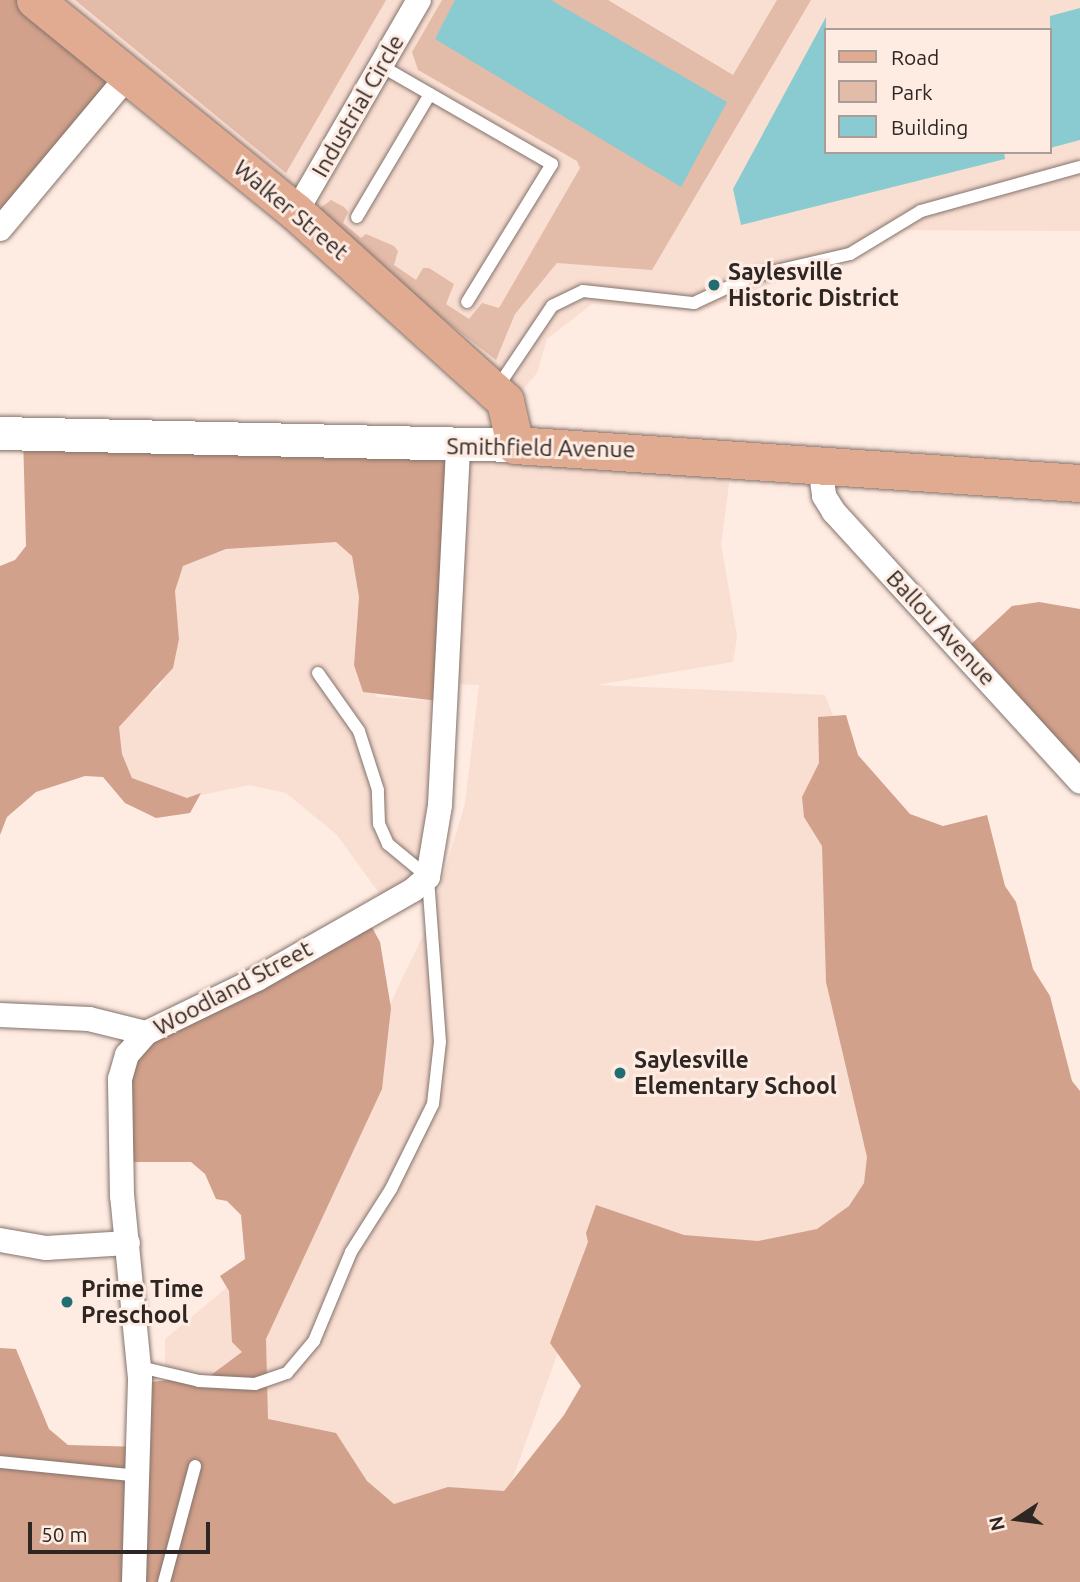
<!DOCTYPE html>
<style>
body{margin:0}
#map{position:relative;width:1080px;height:1582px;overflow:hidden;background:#feebe2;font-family:Ubuntu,sans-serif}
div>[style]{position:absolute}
.built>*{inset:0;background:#f9ded2}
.green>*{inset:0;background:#e3bba9}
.forest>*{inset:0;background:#d2a18b}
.building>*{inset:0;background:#8acbd1}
.roads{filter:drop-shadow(0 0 2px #84736b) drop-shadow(0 0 2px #84736b)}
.service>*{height:12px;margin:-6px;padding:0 6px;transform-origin:6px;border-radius:6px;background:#fff}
.minor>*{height:24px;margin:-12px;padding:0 12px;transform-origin:12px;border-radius:12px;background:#fff}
.secondary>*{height:33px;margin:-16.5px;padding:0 16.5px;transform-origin:16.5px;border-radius:16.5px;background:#fff}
.primary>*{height:37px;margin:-18.5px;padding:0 18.5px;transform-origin:18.5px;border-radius:18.5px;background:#e0ab91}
.dots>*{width:19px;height:19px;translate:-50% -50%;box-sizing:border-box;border:4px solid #feebe2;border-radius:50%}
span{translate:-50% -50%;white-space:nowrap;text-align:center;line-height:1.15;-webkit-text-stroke:6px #feebe2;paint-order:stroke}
.street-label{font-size:23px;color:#2d2623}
.poi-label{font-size:23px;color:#2d2623;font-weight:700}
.left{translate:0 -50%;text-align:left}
.legend{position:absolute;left:824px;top:28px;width:228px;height:126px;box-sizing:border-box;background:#feebe2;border:2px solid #aa9c96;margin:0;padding:9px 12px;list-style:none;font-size:21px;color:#2d2623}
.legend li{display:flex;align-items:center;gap:14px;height:35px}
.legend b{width:35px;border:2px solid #aa9c96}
.north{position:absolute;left:982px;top:1484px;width:70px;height:70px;-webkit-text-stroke:5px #feebe2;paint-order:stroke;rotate:257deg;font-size:19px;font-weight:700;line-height:28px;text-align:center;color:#2d2623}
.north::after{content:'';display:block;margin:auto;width:24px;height:32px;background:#2d2623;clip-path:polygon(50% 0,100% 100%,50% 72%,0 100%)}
.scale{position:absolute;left:28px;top:1522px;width:182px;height:32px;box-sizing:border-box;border:4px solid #2d2623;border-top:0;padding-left:9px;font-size:21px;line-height:24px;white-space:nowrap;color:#2d2623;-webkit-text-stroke:5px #feebe2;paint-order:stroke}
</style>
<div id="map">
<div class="built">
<i style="clip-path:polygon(evenodd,41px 0,1080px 0,1080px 231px,904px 230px,702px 311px,592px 304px,547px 339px,537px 373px,515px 399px,41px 0,826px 30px,1050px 30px,1050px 152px,826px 152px,826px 30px)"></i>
<i style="clip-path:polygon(459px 446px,732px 462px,721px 544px,737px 636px,733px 662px,596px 685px,825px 695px,884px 846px,884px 1255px,602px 1229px,504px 1503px,404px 1528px,165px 1439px,165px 1339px,272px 1250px,429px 923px,465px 804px,479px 685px,450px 684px)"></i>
<i style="clip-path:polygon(295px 542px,336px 542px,352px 556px,359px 597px,354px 665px,377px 697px,438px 701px,437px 852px,387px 904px,337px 835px,286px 793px,249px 785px,187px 798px,132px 778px,122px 754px,119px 727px,134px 706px,160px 686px,179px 639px,175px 591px,183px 566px,226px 549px)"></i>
</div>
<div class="green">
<i style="clip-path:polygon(75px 0,386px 0,286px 173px)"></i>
<i style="clip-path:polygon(442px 0,608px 0,733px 75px,777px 0,811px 0,652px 270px,557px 263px,515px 314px,496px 360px,408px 292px,319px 209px,331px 200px,344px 207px,348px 212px,343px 223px,361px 238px,366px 234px,394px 246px,398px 251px,394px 265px,416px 280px,423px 268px,429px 268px,454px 284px,446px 304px,469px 319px,482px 303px,499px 308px,580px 168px,577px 161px,418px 70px,412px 52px)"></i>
</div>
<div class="forest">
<i style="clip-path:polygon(0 0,41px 0,125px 70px,0 233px)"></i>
<i style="clip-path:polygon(23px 435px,446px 443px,438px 701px,363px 692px,354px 665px,359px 597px,352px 556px,336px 542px,226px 549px,183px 566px,175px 591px,179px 639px,173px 668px,119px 727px,122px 754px,132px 778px,187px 798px,201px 793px,190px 813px,156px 818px,125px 803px,103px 777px,85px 776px,36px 792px,7px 817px,0 835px,0 566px,15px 560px,26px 546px)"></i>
<i style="clip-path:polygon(1039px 602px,1080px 609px,1080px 773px,969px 646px,1012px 606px)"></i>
<i style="clip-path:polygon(846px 715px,858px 755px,910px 814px,943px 826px,987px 815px,1005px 886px,1016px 902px,1033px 969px,1050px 996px,1072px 1081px,1080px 1091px,1080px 1582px,0 1582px,0 1348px,16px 1349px,49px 1429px,68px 1445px,144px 1447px,151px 1382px,211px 1375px,242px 1352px,232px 1342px,229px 1291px,220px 1276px,245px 1259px,241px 1215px,227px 1201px,216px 1199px,205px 1174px,191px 1162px,126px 1162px,127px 1080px,139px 1042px,368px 920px,380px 942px,391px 1008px,382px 1089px,266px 1339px,268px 1419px,336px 1433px,367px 1481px,394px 1504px,448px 1487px,504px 1491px,564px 1415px,581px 1386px,550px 1343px,588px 1242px,586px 1233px,596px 1205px,684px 1235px,758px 1241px,817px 1229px,849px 1206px,864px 1183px,867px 1157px,826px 982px,822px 846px,804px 817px,802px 797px,819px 763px,818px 717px)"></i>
</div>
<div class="building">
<i style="clip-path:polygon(455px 0,551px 0,727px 102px,681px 187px,435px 39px)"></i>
<i style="clip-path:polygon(1080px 8px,1080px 140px,1050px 148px,1050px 16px)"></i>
<i style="clip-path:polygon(826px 17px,826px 152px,1004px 152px,1005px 159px,741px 225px,733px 189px)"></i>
</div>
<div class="roads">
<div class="service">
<i style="left:383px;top:67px;width:195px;rotate:29.9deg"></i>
<i style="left:552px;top:164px;width:162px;rotate:121.6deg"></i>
<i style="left:357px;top:217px;width:143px;rotate:-59.3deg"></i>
<i style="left:497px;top:388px;width:99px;rotate:-56.1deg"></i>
<i style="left:552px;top:306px;width:34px;rotate:-26deg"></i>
<i style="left:583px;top:291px;width:112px;rotate:6.2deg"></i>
<i style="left:694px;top:303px;width:62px;rotate:-24.9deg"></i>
<i style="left:750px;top:277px;width:103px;rotate:-13deg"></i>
<i style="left:850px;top:254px;width:83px;rotate:-31.2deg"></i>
<i style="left:921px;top:211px;width:165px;rotate:-15.5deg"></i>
<i style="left:140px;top:1367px;width:61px;rotate:13.3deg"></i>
<i style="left:199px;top:1381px;width:56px;rotate:3.1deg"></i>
<i style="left:255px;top:1384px;width:34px;rotate:-19deg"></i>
<i style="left:287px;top:1373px;width:42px;rotate:-49.8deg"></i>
<i style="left:314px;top:1341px;width:96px;rotate:-67.4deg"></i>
<i style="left:351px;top:1252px;width:75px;rotate:-57.6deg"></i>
<i style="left:391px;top:1189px;width:95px;rotate:-63.7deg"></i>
<i style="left:433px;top:1104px;width:62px;rotate:-83.6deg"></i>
<i style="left:440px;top:1042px;width:165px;rotate:-94.2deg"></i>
<i style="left:428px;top:877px;width:52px;rotate:-140.5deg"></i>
<i style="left:388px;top:844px;width:22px;rotate:-114deg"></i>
<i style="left:379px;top:824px;width:34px;rotate:-92deg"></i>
<i style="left:378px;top:790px;width:62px;rotate:-107.9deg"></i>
<i style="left:359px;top:731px;width:71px;rotate:-125.3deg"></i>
<i style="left:0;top:1462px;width:141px;rotate:5.7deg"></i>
<i style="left:164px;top:1582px;width:120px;rotate:-75deg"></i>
</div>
<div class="minor">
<i style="left:296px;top:212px;width:245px;rotate:-59.9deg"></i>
<i style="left:0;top:229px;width:199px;rotate:-50.1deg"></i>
<i style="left:820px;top:466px;width:30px;rotate:82deg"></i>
<i style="left:824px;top:496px;width:19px;rotate:58deg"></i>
<i style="left:834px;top:512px;width:365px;rotate:47.6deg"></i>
<i style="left:0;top:1015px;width:89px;rotate:2.6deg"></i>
<i style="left:89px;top:1019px;width:59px;rotate:13.8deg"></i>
<i style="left:0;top:1240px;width:47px;rotate:9.9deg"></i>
<i style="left:46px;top:1248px;width:82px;rotate:-3.5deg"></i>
<i style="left:134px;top:1582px;width:204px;rotate:-88.3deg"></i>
<i style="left:140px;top:1378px;width:183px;rotate:-95.6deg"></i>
<i style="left:122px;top:1196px;width:117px;rotate:-91deg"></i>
<i style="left:120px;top:1079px;width:25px;rotate:-74deg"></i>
<i style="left:127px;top:1055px;width:29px;rotate:-49deg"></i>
<i style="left:146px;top:1033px;width:123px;rotate:-25.9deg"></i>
<i style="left:257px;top:979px;width:180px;rotate:-29.7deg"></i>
<i style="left:413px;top:890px;width:20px;rotate:-41deg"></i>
<i style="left:428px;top:877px;width:73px;rotate:-80.5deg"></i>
<i style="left:440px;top:805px;width:358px;rotate:-87.1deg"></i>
</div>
<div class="secondary">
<i style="left:0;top:433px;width:515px;rotate:1.33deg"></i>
</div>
<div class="primary">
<i style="left:35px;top:0;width:336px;rotate:39.1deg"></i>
<i style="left:296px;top:212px;width:267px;rotate:42.1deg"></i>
<i style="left:494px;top:391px;width:15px;rotate:42deg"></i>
<i style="left:505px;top:401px;width:45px;rotate:77.2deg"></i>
<i style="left:515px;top:445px;width:566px;rotate:3.85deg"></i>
</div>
</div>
<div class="dots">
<i style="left:714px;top:285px;background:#216d73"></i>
<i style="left:620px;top:1073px;background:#216d73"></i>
<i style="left:67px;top:1302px;background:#216d73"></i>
</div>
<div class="street-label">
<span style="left:358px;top:106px;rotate:-60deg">Industrial Circle</span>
<span style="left:291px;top:210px;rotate:40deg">Walker Street</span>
<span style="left:541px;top:448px;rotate:1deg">Smithfield Avenue</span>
<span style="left:941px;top:628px;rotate:47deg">Ballou Avenue</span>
<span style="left:233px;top:988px;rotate:-28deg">Woodland Street</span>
</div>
<div class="poi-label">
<span class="left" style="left:728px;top:285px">Saylesville<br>Historic District</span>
<span class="left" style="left:634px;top:1073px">Saylesville<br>Elementary School</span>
<span class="left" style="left:81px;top:1302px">Prime Time<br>Preschool</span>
</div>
<ul class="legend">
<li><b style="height:9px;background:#e0ab91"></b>Road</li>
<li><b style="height:19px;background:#e3bba9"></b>Park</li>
<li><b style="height:19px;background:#8acbd1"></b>Building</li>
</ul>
<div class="north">N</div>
<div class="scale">50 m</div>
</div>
